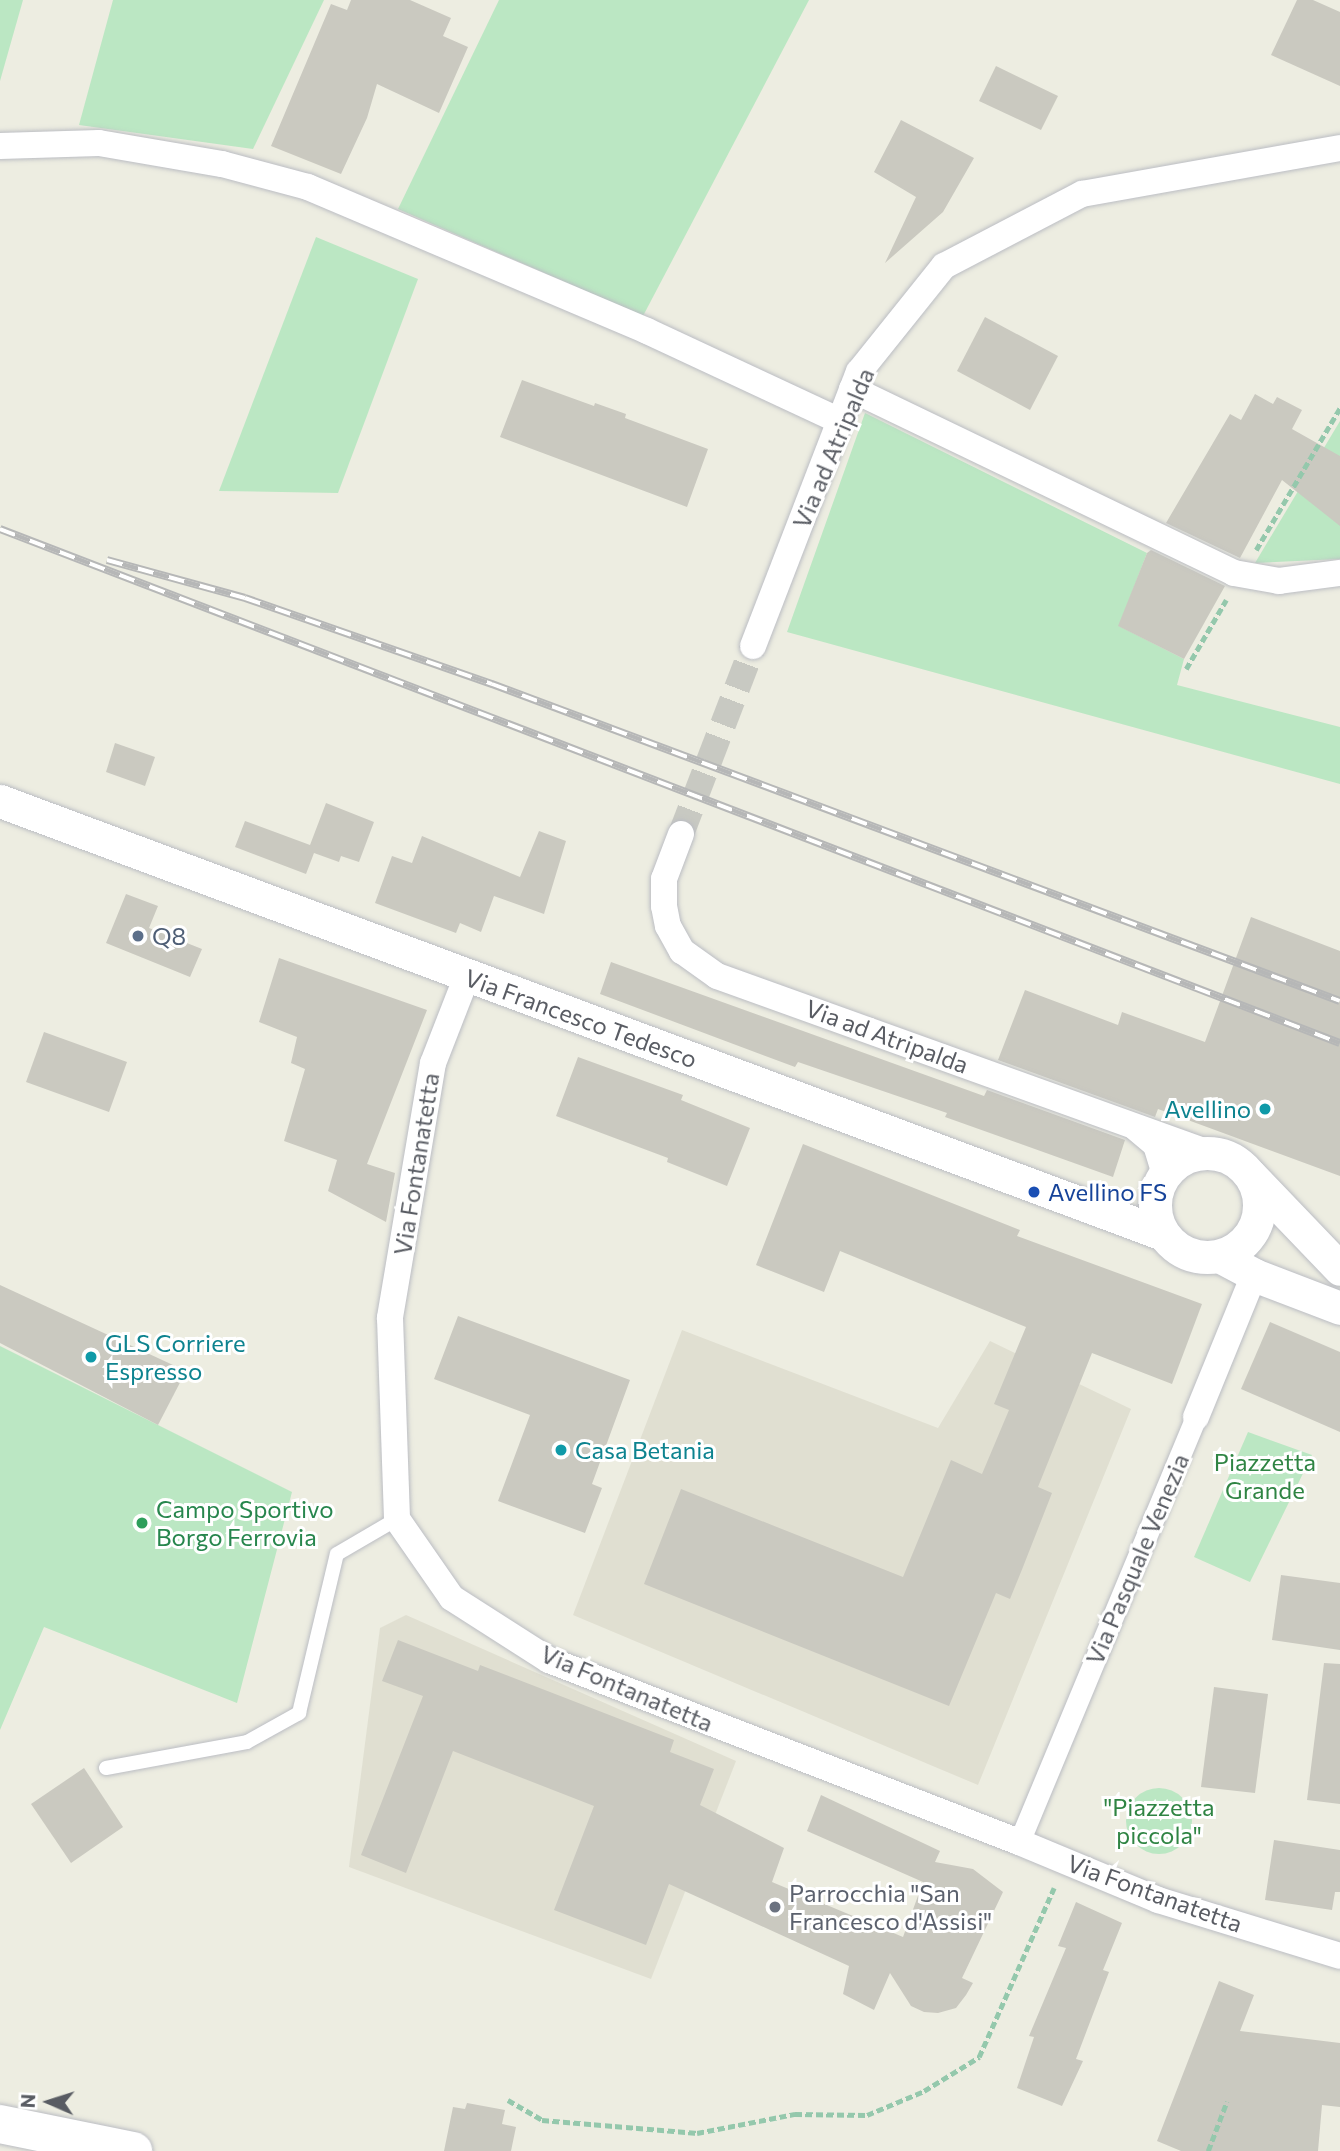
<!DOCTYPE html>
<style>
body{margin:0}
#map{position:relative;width:1340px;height:2151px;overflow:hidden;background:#edede1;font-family:Commissioner,sans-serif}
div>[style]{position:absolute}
.education>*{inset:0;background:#e0dfd1}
.green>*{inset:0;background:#bbe7c3}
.round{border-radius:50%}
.building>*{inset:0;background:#cac9c0}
.minor-tunnel>*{height:26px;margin-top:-13px;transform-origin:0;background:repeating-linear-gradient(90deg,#c8c9c2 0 26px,transparent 0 39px)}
.path>*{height:4.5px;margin-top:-2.25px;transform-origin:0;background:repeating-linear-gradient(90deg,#94c8ac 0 7px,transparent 0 10.5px)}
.roads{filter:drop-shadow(0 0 2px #bbbdc3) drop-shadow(0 0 2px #bbbdc3)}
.service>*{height:14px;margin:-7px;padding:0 7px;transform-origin:7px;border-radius:7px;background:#fff}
.pedestrian>*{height:21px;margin:-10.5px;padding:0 10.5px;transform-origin:10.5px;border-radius:10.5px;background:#fff}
.minor>*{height:26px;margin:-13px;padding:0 13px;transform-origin:13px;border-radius:13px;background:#fff}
.tertiary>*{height:33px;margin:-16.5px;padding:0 16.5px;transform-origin:16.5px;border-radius:16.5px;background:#fff}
.tertiary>.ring{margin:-16.5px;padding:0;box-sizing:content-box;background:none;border:33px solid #fff;border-radius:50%}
.secondary>*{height:38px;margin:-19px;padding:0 19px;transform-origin:19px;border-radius:19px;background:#fff}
.rail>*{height:8px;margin-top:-4px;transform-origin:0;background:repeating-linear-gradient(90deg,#fff 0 16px,#b6b7b7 0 32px);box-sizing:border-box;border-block:2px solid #b6b7b7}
.dots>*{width:19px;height:19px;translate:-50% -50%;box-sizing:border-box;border:4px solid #fff;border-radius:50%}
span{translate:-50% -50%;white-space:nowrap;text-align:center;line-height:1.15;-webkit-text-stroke:6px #fff;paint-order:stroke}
.street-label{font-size:24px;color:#595c63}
.service-label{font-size:24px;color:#4e5e75}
.left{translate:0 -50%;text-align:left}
.culture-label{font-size:24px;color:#0d838f}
.right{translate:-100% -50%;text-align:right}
.transit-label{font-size:24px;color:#164399}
.park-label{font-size:24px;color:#2f8443}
.leisure-label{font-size:24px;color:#27864d}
.worship-label{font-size:24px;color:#5b616d}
.north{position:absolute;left:14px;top:2067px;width:70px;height:70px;-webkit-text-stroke:5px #fff;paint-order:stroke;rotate:273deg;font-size:19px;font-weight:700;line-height:28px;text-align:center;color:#595c63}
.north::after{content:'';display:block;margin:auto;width:24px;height:32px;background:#595c63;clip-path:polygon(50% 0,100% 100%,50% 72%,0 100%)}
</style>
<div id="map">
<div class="education">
<i style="clip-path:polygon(682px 1330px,938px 1428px,990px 1341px,1131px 1409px,978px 1785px,573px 1615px)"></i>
<i style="clip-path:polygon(406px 1615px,736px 1761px,651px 1979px,349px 1867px,380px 1628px)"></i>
</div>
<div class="green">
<i style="clip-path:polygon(0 0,23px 0,0 81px)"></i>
<i style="clip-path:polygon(113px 0,324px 0,253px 149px,79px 125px)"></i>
<i style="clip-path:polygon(499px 0,809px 0,643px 316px,398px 209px)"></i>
<i style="clip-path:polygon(316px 237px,418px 279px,338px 493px,219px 491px)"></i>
<i style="clip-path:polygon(865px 413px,1147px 553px,1119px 626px,1184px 659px,1177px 685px,1340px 727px,1340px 784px,787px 632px)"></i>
<i style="clip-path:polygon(1340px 421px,1340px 559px,1255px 563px)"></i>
<i style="clip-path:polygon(0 1346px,292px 1492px,237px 1703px,44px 1627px,0 1730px)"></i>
<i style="clip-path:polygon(1248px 1432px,1312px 1455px,1250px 1582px,1194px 1557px)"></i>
<i class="round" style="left:1126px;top:1788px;width:66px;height:66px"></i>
</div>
<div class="building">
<i style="clip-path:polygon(351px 0,410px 0,451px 18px,443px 36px,468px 47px,439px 113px,377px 84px,367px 118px,341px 174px,271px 146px,331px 4px,347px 10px)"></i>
<i style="clip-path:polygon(1297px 0,1313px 0,1340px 12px,1340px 86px,1271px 55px)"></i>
<i style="clip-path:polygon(996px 66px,1058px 96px,1041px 130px,979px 101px)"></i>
<i style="clip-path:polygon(901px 120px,974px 158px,943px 212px,885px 263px,916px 197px,874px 172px)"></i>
<i style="clip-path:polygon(985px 317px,1058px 356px,1030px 410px,957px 371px)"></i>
<i style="clip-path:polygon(522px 380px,594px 406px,595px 403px,626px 414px,625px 418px,708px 449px,687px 507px,500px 437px)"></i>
<i style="clip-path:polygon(1255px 394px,1273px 404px,1277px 397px,1302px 410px,1292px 429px,1340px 456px,1340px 526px,1282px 480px,1240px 558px,1166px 523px,1230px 414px,1241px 420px)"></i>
<i style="clip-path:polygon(1151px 550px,1225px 586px,1184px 659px,1118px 626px,1147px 553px)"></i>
<i style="clip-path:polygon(115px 743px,155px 757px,145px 786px,106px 772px)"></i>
<i style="clip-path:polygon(326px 803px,374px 822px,359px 862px,341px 856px,339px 862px,314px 853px,306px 874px,235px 847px,245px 821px,310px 845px)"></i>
<i style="clip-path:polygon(539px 831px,566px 841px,544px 914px,494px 896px,481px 932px,460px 923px,456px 933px,375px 903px,392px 856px,412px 863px,422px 836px,520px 877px)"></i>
<i style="clip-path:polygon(126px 894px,158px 906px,149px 928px,202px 949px,190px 977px,106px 943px)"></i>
<i style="clip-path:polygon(1251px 917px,1340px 951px,1340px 1176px,1158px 1109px,1155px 1117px,998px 1060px,1025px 990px,1118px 1025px,1122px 1012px,1205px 1042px)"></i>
<i style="clip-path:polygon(279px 958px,427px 1010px,367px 1164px,395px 1173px,386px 1222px,328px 1191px,337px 1160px,284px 1141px,305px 1069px,291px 1063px,297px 1037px,259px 1022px)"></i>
<i style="clip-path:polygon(611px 962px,984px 1096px,987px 1090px,1125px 1140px,1113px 1177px,945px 1117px,947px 1113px,798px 1062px,795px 1067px,600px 994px)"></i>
<i style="clip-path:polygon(44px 1032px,127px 1062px,109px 1112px,26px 1082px)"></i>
<i style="clip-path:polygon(578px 1057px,683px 1095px,681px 1100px,750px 1128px,727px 1186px,667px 1162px,668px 1158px,556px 1116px)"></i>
<i style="clip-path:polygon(803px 1144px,1020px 1230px,1017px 1236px,1202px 1304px,1172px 1384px,1092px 1353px,1038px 1487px,1052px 1493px,1023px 1567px,1010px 1599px,996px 1593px,949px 1706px,644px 1584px,681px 1489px,903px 1577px,951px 1460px,982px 1474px,1009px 1410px,994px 1404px,1026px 1327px,840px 1251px,824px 1292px,756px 1265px)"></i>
<i style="clip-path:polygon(0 1285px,186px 1371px,158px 1425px,0 1343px)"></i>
<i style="clip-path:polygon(458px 1316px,630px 1380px,592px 1484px,602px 1488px,585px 1533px,498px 1501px,530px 1415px,434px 1379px)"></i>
<i style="clip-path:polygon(1270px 1322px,1340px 1352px,1340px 1432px,1241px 1389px)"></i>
<i style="clip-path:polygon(1281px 1575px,1340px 1583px,1340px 1650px,1272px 1640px)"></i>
<i style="clip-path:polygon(398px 1640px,478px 1671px,480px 1665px,674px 1740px,670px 1752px,714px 1769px,700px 1805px,784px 1848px,772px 1882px,903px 1937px,923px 1882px,807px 1831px,821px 1795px,940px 1851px,935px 1862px,973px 1869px,1003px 1892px,962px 1978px,973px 1983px,966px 1995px,956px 2008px,938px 2013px,924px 2012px,911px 2006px,890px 1973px,874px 2010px,843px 1994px,849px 1966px,669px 1884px,646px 1945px,554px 1910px,594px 1806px,453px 1751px,406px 1873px,361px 1855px,423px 1696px,382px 1681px)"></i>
<i style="clip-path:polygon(1324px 1663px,1340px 1664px,1340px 1804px,1307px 1800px)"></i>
<i style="clip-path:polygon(1214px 1687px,1268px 1694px,1255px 1793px,1201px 1787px)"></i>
<i style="clip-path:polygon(84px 1768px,123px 1827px,71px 1863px,31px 1804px)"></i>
<i style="clip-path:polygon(1274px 1840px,1340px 1850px,1340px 1892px,1335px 1892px,1332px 1910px,1265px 1900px)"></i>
<i style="clip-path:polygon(1076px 1902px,1122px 1923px,1103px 1970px,1109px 1972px,1076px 2059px,1083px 2061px,1062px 2106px,1017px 2088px,1034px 2037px,1029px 2036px,1066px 1948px,1058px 1946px)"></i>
<i style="clip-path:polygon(1219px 1981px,1254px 1995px,1240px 2031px,1340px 2043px,1340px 2107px,1322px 2105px,1318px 2151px,1181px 2151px,1157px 2141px)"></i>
<i style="clip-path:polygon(467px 2103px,505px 2110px,502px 2124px,516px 2127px,511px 2151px,444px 2151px,453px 2107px,465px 2109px)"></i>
</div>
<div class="minor-tunnel">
<i style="left:681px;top:834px;width:201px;rotate:-69deg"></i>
</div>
<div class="path">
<i style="left:1256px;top:550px;width:165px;rotate:-59.4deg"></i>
<i style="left:1186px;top:669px;width:80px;rotate:-59.9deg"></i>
<i style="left:508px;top:2100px;width:39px;rotate:30deg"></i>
<i style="left:542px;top:2120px;width:156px;rotate:4.8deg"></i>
<i style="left:697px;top:2133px;width:100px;rotate:-11deg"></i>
<i style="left:795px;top:2114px;width:72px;rotate:0.8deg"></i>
<i style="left:867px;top:2115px;width:62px;rotate:-22.8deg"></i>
<i style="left:924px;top:2091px;width:65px;rotate:-31.7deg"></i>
<i style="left:979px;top:2057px;width:185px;rotate:-66.1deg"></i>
<i style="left:1208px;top:2151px;width:53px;rotate:-69.2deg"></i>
</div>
<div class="roads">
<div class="service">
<i style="left:106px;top:1768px;width:143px;rotate:-10.4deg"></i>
<i style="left:247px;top:1742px;width:60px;rotate:-29.1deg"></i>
<i style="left:299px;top:1713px;width:163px;rotate:-76.6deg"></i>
<i style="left:337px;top:1554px;width:69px;rotate:-30.3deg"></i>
</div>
<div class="pedestrian">
<i style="left:1019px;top:1842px;width:460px;rotate:-67.4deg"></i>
</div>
<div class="minor">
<i style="left:0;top:146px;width:99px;rotate:-1.7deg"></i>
<i style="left:99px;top:143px;width:125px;rotate:9.7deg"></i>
<i style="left:222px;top:164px;width:89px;rotate:15deg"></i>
<i style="left:308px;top:187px;width:368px;rotate:23deg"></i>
<i style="left:647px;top:331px;width:213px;rotate:25deg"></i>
<i style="left:852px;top:389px;width:424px;rotate:25.7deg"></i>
<i style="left:1234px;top:573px;width:46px;rotate:10.1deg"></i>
<i style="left:1279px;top:581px;width:62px;rotate:-7.5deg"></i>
<i style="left:753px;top:646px;width:294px;rotate:-68.9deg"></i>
<i style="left:859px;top:372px;width:136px;rotate:-51.3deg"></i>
<i style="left:944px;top:266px;width:156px;rotate:-27.6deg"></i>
<i style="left:1082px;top:194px;width:262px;rotate:-10.1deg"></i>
<i style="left:681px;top:834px;width:48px;rotate:110.7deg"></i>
<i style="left:664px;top:879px;width:27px;rotate:90deg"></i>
<i style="left:664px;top:906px;width:20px;rotate:79deg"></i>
<i style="left:668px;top:926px;width:29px;rotate:61deg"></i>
<i style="left:682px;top:951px;width:43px;rotate:35.5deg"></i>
<i style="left:717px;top:976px;width:526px;rotate:19.78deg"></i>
<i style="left:467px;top:976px;width:93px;rotate:111.3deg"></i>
<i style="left:433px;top:1063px;width:259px;rotate:99.6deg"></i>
<i style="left:390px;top:1318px;width:201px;rotate:88deg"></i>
<i style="left:397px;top:1519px;width:96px;rotate:55.2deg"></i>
<i style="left:452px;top:1598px;width:115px;rotate:32.6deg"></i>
<i style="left:549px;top:1660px;width:504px;rotate:21.17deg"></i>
<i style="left:1019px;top:1842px;width:151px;rotate:22.6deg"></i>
<i style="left:1158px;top:1900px;width:190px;rotate:17.1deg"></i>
<i style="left:1136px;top:1128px;width:26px;rotate:40deg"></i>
<i style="left:1156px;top:1145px;width:30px;rotate:73deg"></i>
<i style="left:1196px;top:1417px;width:153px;rotate:-67.8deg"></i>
</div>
<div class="tertiary">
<i style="left:0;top:801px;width:1241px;rotate:20.42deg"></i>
<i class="ring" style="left:1155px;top:1153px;width:71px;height:71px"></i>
<i style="left:1250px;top:1175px;width:130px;rotate:46.2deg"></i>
<i style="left:1219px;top:1256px;width:40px;rotate:28deg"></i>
<i style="left:1254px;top:1275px;width:92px;rotate:21deg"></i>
</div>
<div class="secondary">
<i style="left:0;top:2124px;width:136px;rotate:11.5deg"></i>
</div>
</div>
<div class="rail">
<i style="left:0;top:529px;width:1435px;rotate:20.99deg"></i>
<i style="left:107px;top:560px;width:143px;rotate:15.4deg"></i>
<i style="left:245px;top:598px;width:262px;rotate:19.2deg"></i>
<i style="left:492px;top:684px;width:905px;rotate:20.5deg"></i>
</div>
<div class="dots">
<i style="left:138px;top:936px;background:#5c6f8a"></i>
<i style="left:1265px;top:1109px;background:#0f9aa8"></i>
<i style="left:1034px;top:1192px;background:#1a4fb4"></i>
<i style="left:91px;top:1357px;background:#0f9aa8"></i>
<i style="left:561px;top:1450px;background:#0f9aa8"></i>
<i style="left:142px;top:1523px;background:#2e9e5b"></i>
<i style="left:775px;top:1907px;background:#6b7280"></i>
</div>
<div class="street-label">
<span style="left:833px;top:448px;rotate:-67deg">Via ad Atripalda</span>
<span style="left:581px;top:1018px;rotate:20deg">Via Francesco Tedesco</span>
<span style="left:887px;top:1036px;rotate:20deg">Via ad Atripalda</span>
<span style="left:416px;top:1164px;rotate:-81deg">Via Fontanatetta</span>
<span style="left:1137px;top:1559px;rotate:-67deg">Via Pasquale Venezia</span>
<span style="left:627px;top:1688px;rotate:23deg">Via Fontanatetta</span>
<span style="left:1155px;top:1893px;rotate:20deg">Via Fontanatetta</span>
</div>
<div class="service-label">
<span class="left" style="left:152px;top:936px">Q8</span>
</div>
<div class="culture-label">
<span class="right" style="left:1251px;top:1109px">Avellino</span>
<span class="left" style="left:105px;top:1357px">GLS Corriere<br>Espresso</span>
<span class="left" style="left:575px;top:1450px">Casa Betania</span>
</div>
<div class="transit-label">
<span class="left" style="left:1048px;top:1192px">Avellino FS</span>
</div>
<div class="park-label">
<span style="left:1265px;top:1476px">Piazzetta<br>Grande</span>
<span style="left:1159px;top:1821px">"Piazzetta<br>piccola"</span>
</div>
<div class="leisure-label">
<span class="left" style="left:156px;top:1523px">Campo Sportivo<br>Borgo Ferrovia</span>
</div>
<div class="worship-label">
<span class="left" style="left:789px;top:1907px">Parrocchia "San<br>Francesco d'Assisi"</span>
</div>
<div class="north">N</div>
</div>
